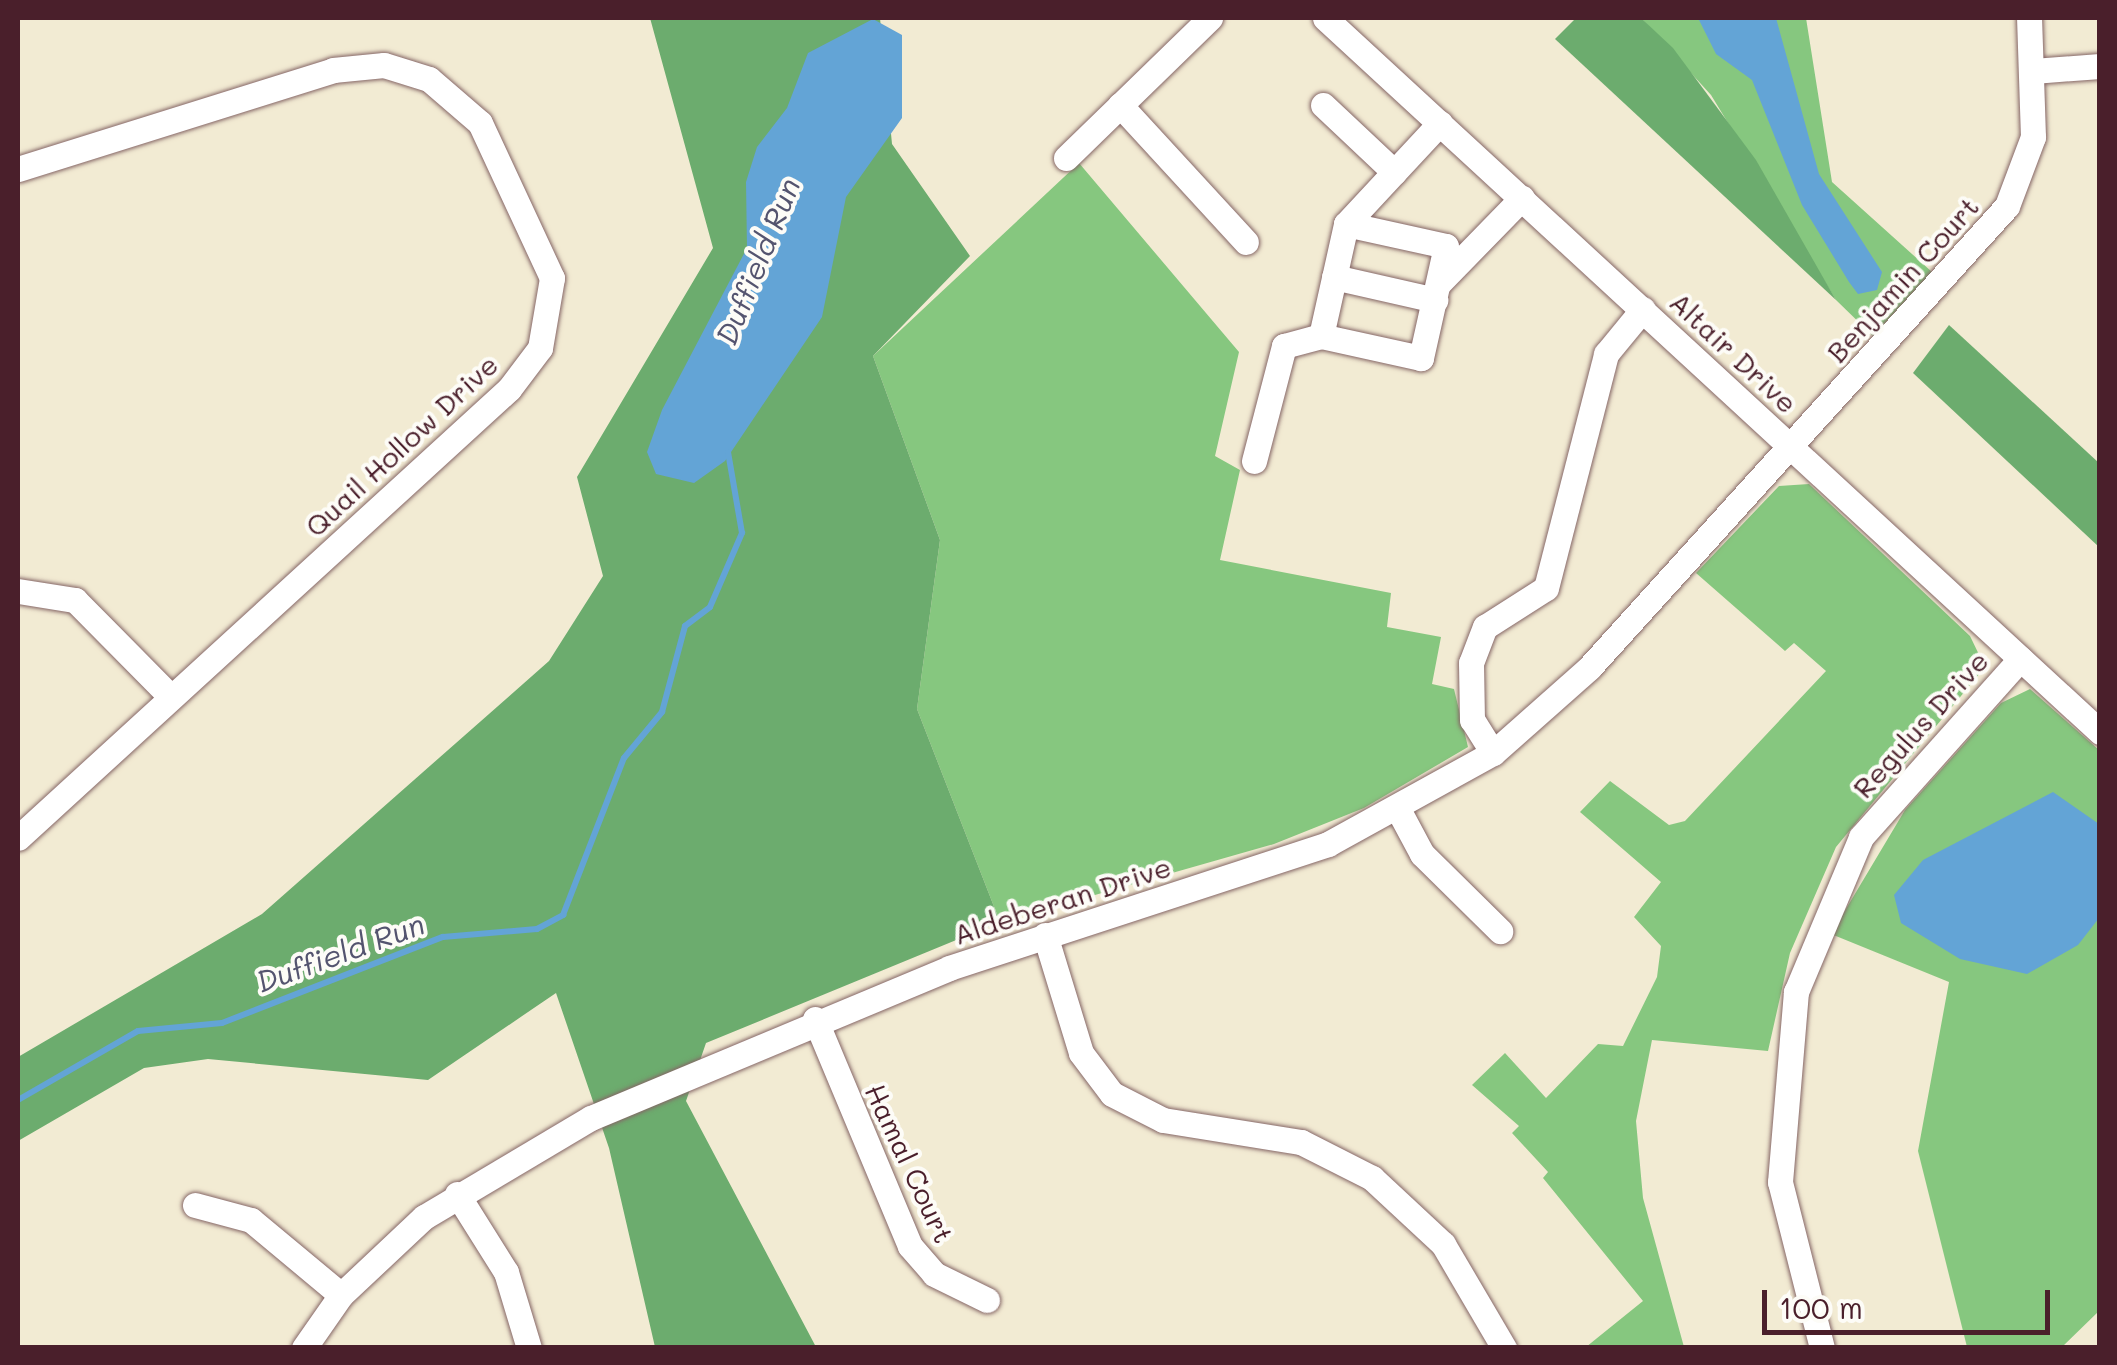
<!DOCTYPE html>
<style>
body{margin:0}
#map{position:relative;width:2117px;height:1365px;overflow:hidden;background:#f2ebd3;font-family:Mali,sans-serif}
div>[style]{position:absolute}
.green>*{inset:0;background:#86c77f}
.forest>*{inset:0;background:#6cac6e}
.water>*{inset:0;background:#63a4d6}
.stream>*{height:6px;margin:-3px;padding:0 3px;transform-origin:3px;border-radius:3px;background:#63a4d6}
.roads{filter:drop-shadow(0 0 2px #856666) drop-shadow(0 0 2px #856666)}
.minor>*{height:25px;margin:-12.5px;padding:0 12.5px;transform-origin:12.5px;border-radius:12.5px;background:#fff}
span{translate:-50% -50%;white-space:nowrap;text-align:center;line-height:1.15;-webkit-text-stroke:8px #fdfcf7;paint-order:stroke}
.street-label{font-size:28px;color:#4a1f2b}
.water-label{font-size:30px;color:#54546f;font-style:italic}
.frame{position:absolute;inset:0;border:20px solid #4a1f2b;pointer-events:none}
.scale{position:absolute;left:1762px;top:1290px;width:288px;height:45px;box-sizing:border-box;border:5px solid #4a1f2b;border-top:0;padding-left:12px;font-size:30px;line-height:35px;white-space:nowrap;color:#4a1f2b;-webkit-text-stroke:8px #fdfcf7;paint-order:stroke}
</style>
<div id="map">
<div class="green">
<i style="clip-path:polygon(1641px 18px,1806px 18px,1832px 182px,1932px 272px,1873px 336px,1836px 300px,1711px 95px)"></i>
<i style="clip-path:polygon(1079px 163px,1239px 352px,1215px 456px,1240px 470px,1220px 560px,1391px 593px,1387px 627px,1441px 637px,1432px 684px,1454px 689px,1468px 747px,1364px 808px,1274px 844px,1000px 922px,917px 709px,940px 540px,873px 356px)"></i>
<i style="clip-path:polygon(1809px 484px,1970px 636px,1985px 667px,1836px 847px,1790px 953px,1768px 1051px,1652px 1040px,1636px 1121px,1643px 1198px,1684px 1347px,1586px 1347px,1643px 1301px,1543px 1178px,1548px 1172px,1512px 1133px,1519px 1126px,1472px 1085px,1505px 1053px,1546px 1098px,1598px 1044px,1623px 1046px,1657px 977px,1661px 946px,1634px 917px,1661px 882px,1580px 812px,1610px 781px,1669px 825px,1685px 821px,1826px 671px,1794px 643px,1785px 651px,1696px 573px,1779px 486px)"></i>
<i style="clip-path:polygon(2030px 689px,2099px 750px,2099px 1311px,2062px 1347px,1967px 1347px,1918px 1151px,1949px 982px,1831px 934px,1905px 810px,2001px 703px)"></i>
</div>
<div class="forest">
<i style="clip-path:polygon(650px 18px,880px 18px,892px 144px,970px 256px,873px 356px,940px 540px,917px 709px,1000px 922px,706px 1043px,686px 1101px,816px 1347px,655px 1347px,609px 1148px,556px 993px,428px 1080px,208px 1059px,144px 1068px,18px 1141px,18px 1057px,262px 914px,549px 661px,603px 576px,577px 477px,713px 248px)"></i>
<i style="clip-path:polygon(1576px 18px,1641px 18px,1673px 48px,1756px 160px,1836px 300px,1555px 39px)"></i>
<i style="clip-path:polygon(1949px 325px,2099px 463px,2099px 547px,1913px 373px)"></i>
</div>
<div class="water">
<i style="clip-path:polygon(1698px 18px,1776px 18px,1819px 174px,1882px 272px,1877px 290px,1858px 294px,1849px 282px,1802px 205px,1752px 80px,1716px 54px)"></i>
<i style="clip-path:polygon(873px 19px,902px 35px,902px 118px,846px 197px,822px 317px,725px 461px,694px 483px,656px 474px,647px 452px,662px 410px,747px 248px,746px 182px,757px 147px,787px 108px,808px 53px)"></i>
<i style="clip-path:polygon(2053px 792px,2099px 824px,2099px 918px,2078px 945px,2027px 974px,1960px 959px,1901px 923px,1894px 895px,1923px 860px)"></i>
</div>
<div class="stream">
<i style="left:18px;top:1100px;width:138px;rotate:-29.9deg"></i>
<i style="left:138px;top:1031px;width:84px;rotate:-5.4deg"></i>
<i style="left:222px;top:1023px;width:237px;rotate:-21.3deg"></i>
<i style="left:443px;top:937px;width:94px;rotate:-4.9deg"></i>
<i style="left:537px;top:929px;width:30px;rotate:-28deg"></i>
<i style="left:563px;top:915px;width:168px;rotate:-68.8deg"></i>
<i style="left:624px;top:758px;width:60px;rotate:-50.4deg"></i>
<i style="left:662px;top:712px;width:89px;rotate:-75deg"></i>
<i style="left:685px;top:626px;width:31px;rotate:-37deg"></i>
<i style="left:710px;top:607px;width:81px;rotate:-66.6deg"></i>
<i style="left:742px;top:533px;width:82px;rotate:-99.8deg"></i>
</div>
<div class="roads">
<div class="minor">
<i style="left:1325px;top:18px;width:1054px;rotate:42.65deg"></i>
<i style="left:2033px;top:71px;width:67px;rotate:-4.3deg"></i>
<i style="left:1120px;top:105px;width:186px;rotate:47.4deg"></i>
<i style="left:1323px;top:105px;width:98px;rotate:43.3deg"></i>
<i style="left:1066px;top:158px;width:201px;rotate:-44.2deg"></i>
<i style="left:18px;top:169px;width:330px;rotate:-17.4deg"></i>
<i style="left:333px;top:70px;width:51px;rotate:-5.6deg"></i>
<i style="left:384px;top:65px;width:47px;rotate:17.3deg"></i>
<i style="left:429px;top:79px;width:67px;rotate:40.8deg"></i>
<i style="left:480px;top:123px;width:171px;rotate:65.1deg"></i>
<i style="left:552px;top:278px;width:71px;rotate:99.7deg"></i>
<i style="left:540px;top:348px;width:51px;rotate:127.1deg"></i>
<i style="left:509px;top:389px;width:665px;rotate:137.56deg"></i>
<i style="left:1346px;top:224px;width:102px;rotate:12.4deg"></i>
<i style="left:1446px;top:246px;width:115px;rotate:102.6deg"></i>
<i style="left:1421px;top:358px;width:102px;rotate:-167.6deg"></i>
<i style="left:1321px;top:336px;width:115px;rotate:-77.4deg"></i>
<i style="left:1346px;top:224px;width:138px;rotate:-47.1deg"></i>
<i style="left:1334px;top:277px;width:104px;rotate:12.8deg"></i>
<i style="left:1439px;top:283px;width:119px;rotate:-45.7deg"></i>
<i style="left:1254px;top:461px;width:119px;rotate:-75.4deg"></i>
<i style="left:1284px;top:346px;width:38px;rotate:-15deg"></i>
<i style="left:18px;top:591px;width:58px;rotate:9deg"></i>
<i style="left:75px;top:600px;width:136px;rotate:45.3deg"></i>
<i style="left:1493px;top:753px;width:39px;rotate:-122deg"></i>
<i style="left:1472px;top:720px;width:57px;rotate:-91deg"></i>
<i style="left:1471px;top:663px;width:39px;rotate:-69deg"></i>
<i style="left:1485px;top:627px;width:72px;rotate:-32.6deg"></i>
<i style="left:1546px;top:588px;width:242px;rotate:-75.6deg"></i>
<i style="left:1606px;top:354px;width:58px;rotate:-50.6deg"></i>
<i style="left:1399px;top:811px;width:49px;rotate:61.9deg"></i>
<i style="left:1422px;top:854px;width:110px;rotate:44.6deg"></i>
<i style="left:1045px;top:935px;width:123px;rotate:73deg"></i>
<i style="left:1081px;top:1053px;width:51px;rotate:52.9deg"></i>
<i style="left:1112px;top:1094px;width:57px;rotate:27deg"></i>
<i style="left:1163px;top:1120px;width:140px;rotate:9.1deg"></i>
<i style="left:1301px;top:1142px;width:80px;rotate:26.9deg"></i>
<i style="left:1372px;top:1178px;width:97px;rotate:42.9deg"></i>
<i style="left:1443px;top:1244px;width:121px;rotate:59.6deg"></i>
<i style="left:815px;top:1019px;width:246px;rotate:67.3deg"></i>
<i style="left:910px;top:1246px;width:37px;rotate:49deg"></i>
<i style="left:934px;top:1274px;width:59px;rotate:26.1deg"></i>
<i style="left:457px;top:1194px;width:92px;rotate:57.9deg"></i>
<i style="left:506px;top:1272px;width:79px;rotate:73.2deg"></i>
<i style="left:195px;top:1205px;width:58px;rotate:15deg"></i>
<i style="left:251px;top:1220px;width:117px;rotate:39.8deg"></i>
<i style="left:304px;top:1348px;width:65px;rotate:-55.1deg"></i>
<i style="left:341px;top:1295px;width:114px;rotate:-43.2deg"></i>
<i style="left:424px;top:1217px;width:194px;rotate:-30.7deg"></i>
<i style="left:591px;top:1118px;width:388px;rotate:-22.7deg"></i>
<i style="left:949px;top:968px;width:399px;rotate:-18.1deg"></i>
<i style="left:1328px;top:844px;width:188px;rotate:-28.9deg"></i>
<i style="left:1493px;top:753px;width:128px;rotate:-41.5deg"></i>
<i style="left:1589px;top:668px;width:623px;rotate:-47.86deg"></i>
<i style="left:2007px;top:206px;width:74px;rotate:-69.4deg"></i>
<i style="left:2033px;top:137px;width:119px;rotate:-91.9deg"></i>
<i style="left:1822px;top:1348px;width:171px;rotate:-104.2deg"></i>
<i style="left:1780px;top:1182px;width:191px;rotate:-85.2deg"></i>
<i style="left:1796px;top:992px;width:168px;rotate:-67.2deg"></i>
<i style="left:1861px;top:837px;width:239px;rotate:-48.2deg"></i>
</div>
</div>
<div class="street-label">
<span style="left:1902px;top:279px;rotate:-48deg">Benjamin Court</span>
<span style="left:1734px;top:352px;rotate:43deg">Altair Drive</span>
<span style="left:401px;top:445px;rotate:-43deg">Quail Hollow Drive</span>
<span style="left:1920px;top:724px;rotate:-48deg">Regulus Drive</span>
<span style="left:1062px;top:900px;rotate:-18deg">Aldeberan Drive</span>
<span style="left:910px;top:1163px;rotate:65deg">Hamal Court</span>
</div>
<div class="water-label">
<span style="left:757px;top:261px;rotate:-68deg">Duffield Run</span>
<span style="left:340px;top:952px;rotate:-20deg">Duffield Run</span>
</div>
<div class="frame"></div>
<div class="scale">100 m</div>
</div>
